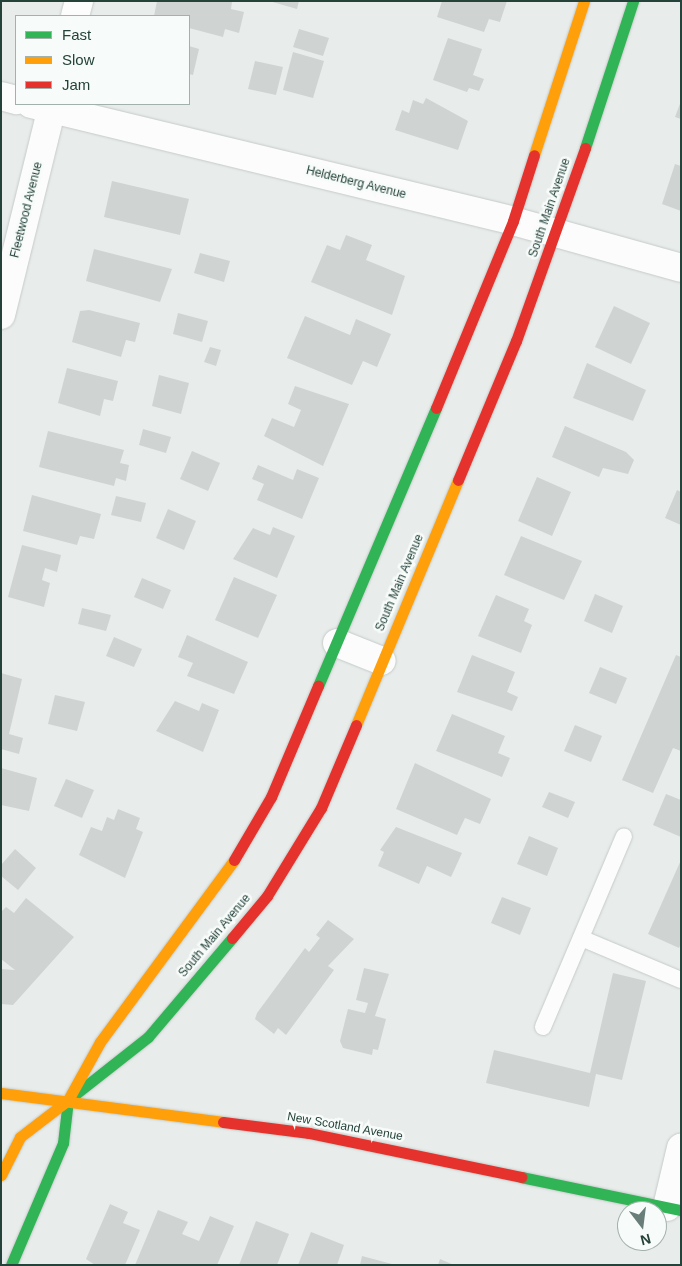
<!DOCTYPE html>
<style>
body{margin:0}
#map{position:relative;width:682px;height:1266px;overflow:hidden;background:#e8edeb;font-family:Helvetica,sans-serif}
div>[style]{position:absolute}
.building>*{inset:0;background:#cfd4d2}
.roads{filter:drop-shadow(0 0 1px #c5cac8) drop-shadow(0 0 1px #c5cac8)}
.lane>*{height:16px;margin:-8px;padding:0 8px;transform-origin:8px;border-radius:8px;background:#fcfcfc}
.street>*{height:28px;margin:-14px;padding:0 14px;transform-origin:14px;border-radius:14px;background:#fcfcfc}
.fast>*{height:11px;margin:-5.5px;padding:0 5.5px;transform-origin:5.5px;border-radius:5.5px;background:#30b455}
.slow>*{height:11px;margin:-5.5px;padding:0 5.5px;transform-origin:5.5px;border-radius:5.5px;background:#ff9f0a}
.jam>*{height:11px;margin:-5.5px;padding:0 5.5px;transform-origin:5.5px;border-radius:5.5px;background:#e5322d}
span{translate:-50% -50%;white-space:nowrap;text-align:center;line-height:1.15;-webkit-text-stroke:5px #f7fbf9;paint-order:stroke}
.street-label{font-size:12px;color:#24423a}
.frame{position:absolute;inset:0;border:2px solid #24423a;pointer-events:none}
.legend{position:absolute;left:15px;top:15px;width:175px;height:90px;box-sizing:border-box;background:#f7fbf9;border:1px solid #a3b1ad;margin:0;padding:6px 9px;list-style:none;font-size:15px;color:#24423a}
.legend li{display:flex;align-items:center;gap:10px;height:25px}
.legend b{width:25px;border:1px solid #a3b1ad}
.north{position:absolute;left:617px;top:1201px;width:50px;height:50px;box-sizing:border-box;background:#f7fbf9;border:1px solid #a3b1ad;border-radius:50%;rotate:165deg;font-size:14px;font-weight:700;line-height:20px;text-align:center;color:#24423a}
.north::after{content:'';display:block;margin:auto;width:18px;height:22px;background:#697e78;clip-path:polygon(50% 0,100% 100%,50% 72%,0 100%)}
</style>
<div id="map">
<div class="building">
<i style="clip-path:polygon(157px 1px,232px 2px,231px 9px,244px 12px,239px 33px,225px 29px,223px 37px,189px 28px,189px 16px,154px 16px)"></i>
<i style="clip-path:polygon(269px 1px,299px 1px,297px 9px)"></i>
<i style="clip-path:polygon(442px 1px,507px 1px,500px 22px,489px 19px,484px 32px,437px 17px)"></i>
<i style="clip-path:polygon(299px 29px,329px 38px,323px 56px,293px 47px)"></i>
<i style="clip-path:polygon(448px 38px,482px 49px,473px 75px,484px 79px,479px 91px,469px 88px,467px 92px,433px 80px)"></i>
<i style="clip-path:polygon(189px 46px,199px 49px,193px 75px,189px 74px)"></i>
<i style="clip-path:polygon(293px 52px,324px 61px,313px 98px,283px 90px)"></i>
<i style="clip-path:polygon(255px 61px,283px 67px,276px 95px,248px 89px)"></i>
<i style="clip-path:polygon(426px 98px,468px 121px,458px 150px,395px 130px,402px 110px,409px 113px,413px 100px,423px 104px)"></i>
<i style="clip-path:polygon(681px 101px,681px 119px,675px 117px)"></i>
<i style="clip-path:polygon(675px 164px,681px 166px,681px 211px,662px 204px)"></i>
<i style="clip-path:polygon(112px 181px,189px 199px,180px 235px,104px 217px)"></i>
<i style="clip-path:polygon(346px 235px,372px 245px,366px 260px,405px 276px,392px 315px,311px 282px,327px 245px,340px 250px)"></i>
<i style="clip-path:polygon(94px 249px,172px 269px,160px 302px,86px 281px)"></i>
<i style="clip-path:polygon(200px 253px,230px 261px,224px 282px,194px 273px)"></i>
<i style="clip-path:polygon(614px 306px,650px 323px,631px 364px,595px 347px)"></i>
<i style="clip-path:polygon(89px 310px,140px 323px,135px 342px,126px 340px,121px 357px,72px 342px,80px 311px)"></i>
<i style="clip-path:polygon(178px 313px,208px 321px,202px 342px,173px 334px)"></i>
<i style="clip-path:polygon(305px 316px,350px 335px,356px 319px,391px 334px,377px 367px,363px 361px,352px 385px,287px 358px)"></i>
<i style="clip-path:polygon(210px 347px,221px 350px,216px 366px,204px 362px)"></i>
<i style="clip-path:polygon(587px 363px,646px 390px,633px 421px,573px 398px)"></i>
<i style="clip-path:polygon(67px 368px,118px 381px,113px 401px,104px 399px,100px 416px,58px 403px)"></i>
<i style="clip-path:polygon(159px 375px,189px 383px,181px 414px,152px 406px)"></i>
<i style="clip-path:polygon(295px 386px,349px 404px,323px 466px,264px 436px,272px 418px,294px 427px,301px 410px,288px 404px)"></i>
<i style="clip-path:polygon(565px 426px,626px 452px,634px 460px,628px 474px,603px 468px,599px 477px,552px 457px)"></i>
<i style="clip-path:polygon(143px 429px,171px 437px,166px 453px,139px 445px)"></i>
<i style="clip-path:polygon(48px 431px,124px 450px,120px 463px,129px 465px,126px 481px,116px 478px,114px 486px,39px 467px)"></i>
<i style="clip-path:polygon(192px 451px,220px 463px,208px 491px,180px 479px)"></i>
<i style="clip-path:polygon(258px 465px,293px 480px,297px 469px,319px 478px,302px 519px,257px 500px,264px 484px,252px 479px)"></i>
<i style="clip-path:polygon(537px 477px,571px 492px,552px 536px,518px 521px)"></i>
<i style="clip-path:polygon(677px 490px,681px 492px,681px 525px,665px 518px)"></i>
<i style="clip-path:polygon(32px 495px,101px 514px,94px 539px,80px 536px,77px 545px,23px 531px)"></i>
<i style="clip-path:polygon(116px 496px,146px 503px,141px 522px,111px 515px)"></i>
<i style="clip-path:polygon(168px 509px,196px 521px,184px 550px,156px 538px)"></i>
<i style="clip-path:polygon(273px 527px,295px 536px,277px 578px,233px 559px,253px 528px,270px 535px)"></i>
<i style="clip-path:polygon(521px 536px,582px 561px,564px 600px,504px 575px)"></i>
<i style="clip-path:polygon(22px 545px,61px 555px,57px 572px,45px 568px,42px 580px,50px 583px,44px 607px,8px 597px)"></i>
<i style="clip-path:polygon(234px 577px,277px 595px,258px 638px,215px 620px)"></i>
<i style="clip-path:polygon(142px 578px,171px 590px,163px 609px,134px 597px)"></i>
<i style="clip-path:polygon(595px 594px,623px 606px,612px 633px,584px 621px)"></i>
<i style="clip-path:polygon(496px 595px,529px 609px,524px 621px,532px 625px,521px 653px,478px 636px)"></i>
<i style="clip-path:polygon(82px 608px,111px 615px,106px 631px,78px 624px)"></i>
<i style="clip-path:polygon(187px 635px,248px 662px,234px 694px,187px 676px,193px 663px,178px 657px)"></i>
<i style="clip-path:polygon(114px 637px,142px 649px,134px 667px,106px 656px)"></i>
<i style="clip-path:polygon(472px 655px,515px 672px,507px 692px,518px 697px,512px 711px,457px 692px)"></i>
<i style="clip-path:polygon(676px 655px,681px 657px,681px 751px,673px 748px,653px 793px,622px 780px)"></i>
<i style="clip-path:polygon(600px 667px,627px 678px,616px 704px,589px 693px)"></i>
<i style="clip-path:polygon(1px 673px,22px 679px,9px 734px,23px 738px,19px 754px,1px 749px)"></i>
<i style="clip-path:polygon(55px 695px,85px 702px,77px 731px,48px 724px)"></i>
<i style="clip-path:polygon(175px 701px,199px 711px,202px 703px,219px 710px,203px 752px,156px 731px)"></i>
<i style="clip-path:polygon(452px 714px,505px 736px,498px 753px,510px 758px,502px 777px,436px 751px)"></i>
<i style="clip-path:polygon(575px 725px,602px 736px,591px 762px,564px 751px)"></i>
<i style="clip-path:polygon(415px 763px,491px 799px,480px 824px,465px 818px,457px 835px,396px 809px)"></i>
<i style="clip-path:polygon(1px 768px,37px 778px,29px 811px,1px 805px)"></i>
<i style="clip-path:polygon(66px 779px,94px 790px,82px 818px,54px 806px)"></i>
<i style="clip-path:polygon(549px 792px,575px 802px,568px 818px,542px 807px)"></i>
<i style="clip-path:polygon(666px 794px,681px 800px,681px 837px,653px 825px)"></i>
<i style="clip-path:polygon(118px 809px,140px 818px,136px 829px,143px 832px,125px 878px,79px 855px,91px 827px,102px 831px,107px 817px,114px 820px)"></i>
<i style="clip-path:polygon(396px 827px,462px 853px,451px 877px,427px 866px,419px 884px,378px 866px,384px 852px,380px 850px)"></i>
<i style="clip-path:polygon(529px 836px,558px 848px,547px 876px,517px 864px)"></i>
<i style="clip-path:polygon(15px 849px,36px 868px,18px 890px,1px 876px,1px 865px)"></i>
<i style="clip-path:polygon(681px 860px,681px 944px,679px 948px,648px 934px)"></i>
<i style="clip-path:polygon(502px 897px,531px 908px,520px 935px,491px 923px)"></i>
<i style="clip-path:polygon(26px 898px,74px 937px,13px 1005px,1px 1004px,1px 969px,15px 970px,1px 959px,1px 912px,6px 907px,14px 913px)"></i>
<i style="clip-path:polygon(328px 920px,354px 939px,328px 966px,334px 970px,286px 1035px,278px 1028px,274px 1034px,255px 1019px,257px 1013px,305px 948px,309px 952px,320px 938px,316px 935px)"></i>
<i style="clip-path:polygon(364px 968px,389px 974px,375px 1016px,386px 1019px,378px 1050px,373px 1049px,372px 1055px,343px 1048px,340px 1041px,348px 1009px,365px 1013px,368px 1003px,356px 1000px)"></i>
<i style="clip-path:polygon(613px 973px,646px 981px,622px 1080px,596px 1074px,589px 1107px,486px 1083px,494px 1050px,590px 1073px)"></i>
<i style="clip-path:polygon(110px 1204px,128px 1212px,123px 1223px,140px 1230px,125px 1265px,95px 1265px,86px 1259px)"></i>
<i style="clip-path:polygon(158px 1210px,188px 1222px,182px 1234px,199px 1241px,210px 1216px,234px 1226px,217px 1265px,135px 1265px)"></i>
<i style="clip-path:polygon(256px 1221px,289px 1234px,277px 1265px,239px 1265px)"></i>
<i style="clip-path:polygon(311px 1232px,344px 1245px,337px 1265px,298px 1265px)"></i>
<i style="clip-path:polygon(362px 1256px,392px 1264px,392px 1265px,360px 1265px)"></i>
<i style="clip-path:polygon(440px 1259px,454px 1265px,438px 1265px)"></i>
</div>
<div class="roads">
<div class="lane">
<i style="left:581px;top:938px;width:108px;rotate:22.8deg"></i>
<i style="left:543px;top:1027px;width:207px;rotate:-67deg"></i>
</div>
<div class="street">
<i style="left:75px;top:16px;width:16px;rotate:-75deg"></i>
<i style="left:1px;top:96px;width:16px;rotate:15deg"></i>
<i style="left:31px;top:104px;width:496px;rotate:13.6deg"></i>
<i style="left:513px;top:221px;width:174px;rotate:15.6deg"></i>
<i style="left:1px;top:315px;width:217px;rotate:-76.2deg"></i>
<i style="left:337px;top:643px;width:48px;rotate:21.8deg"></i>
<i style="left:667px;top:1207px;width:61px;rotate:-76.7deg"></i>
</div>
<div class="fast">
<i style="left:585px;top:148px;width:155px;rotate:-71.9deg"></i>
<i style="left:318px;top:686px;width:302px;rotate:-67deg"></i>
<i style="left:521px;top:1177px;width:163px;rotate:11.7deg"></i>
<i style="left:11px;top:1265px;width:133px;rotate:-66.9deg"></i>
<i style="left:63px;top:1143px;width:43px;rotate:-83.4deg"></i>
<i style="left:68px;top:1100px;width:102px;rotate:-38.2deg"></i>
<i style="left:148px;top:1037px;width:130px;rotate:-49.7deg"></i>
</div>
<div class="slow">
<i style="left:534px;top:155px;width:162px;rotate:-72deg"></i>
<i style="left:356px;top:725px;width:265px;rotate:-67.4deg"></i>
<i style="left:1px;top:1093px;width:224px;rotate:7.4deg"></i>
<i style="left:1px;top:1175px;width:42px;rotate:-63.4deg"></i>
<i style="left:20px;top:1137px;width:61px;rotate:-37.6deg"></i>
<i style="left:68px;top:1100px;width:66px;rotate:-61.1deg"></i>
<i style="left:100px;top:1042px;width:226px;rotate:-53.6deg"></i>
</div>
<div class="jam">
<i style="left:436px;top:408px;width:202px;rotate:-67.6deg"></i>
<i style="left:513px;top:221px;width:69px;rotate:-72.3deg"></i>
<i style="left:458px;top:480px;width:151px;rotate:-67.4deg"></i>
<i style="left:516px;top:341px;width:205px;rotate:-70.3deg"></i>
<i style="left:234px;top:860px;width:73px;rotate:-59.6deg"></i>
<i style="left:271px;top:797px;width:121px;rotate:-67.1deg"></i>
<i style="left:232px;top:938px;width:55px;rotate:-50.2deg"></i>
<i style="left:267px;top:896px;width:103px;rotate:-58.5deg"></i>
<i style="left:321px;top:808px;width:90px;rotate:-67.1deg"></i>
<i style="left:223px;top:1122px;width:87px;rotate:7.3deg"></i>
<i style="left:309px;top:1133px;width:217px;rotate:11.7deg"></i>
</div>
</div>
<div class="street-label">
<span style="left:356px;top:183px;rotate:14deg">Helderberg Avenue</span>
<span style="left:550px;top:208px;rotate:-71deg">South Main Avenue</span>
<span style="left:27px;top:210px;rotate:-76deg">Fleetwood Avenue</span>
<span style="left:400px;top:583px;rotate:-67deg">South Main Avenue</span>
<span style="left:215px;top:936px;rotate:-50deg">South Main Avenue</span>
<span style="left:345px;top:1127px;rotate:10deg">New Scotland Avenue</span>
</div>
<div class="frame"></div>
<ul class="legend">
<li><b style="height:6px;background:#30b455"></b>Fast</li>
<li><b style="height:6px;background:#ff9f0a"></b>Slow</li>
<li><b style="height:6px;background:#e5322d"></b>Jam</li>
</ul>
<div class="north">N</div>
</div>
